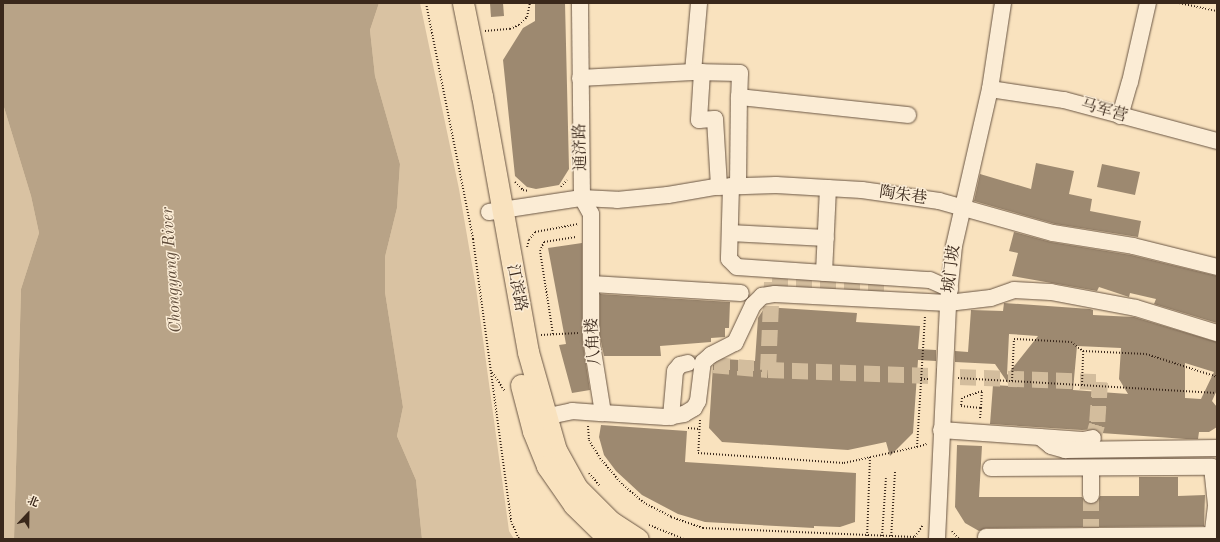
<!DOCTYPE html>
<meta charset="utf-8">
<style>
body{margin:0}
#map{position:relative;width:1220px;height:542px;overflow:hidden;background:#f9e2be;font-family:"Old Standard TT","Noto Serif SC",serif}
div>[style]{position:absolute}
.green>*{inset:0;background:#d9c2a2}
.water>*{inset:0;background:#b8a387}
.building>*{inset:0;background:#9d8970}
.minor-tunnel>*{height:16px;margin-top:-8px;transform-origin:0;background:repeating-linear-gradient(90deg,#d3bd9d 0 16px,transparent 0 24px)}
.path>*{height:2px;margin-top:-1px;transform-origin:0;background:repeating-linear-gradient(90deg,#3a281b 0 1px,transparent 0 3px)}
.roads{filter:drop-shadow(0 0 1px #6a5644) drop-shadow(0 0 1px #6a5644)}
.minor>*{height:16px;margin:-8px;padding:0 8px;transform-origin:8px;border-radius:8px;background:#fbecd5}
.major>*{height:21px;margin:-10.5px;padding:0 10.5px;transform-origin:10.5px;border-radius:10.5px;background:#f9e2be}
span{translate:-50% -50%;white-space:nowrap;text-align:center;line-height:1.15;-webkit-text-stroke:3px #fbecd5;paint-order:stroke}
.street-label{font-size:16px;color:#3a281b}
.water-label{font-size:17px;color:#604d3b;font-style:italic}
.frame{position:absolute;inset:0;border:4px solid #3a281b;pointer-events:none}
.north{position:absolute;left:8px;top:494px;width:40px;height:40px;-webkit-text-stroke:3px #fbecd5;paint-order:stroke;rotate:22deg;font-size:11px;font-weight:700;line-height:16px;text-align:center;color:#3a281b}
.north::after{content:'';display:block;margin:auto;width:14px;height:18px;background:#3a281b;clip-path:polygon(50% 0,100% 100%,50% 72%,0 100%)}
</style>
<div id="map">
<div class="green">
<i style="clip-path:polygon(379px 3px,420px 3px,459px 189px,476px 288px,509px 531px,514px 539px,422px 539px,416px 480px,397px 436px,403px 407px,385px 292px,385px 257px,397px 208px,400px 164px,375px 76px,370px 30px)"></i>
<i style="clip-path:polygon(3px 104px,31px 196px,39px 233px,21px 289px,14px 539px,3px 539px)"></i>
</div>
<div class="water">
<i style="clip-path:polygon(3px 3px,379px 3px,370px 30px,375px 76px,400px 164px,397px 208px,385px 257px,385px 292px,403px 407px,397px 436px,416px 480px,422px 539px,14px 539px,21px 289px,39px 233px,31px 196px,3px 104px)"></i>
</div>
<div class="building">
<i style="clip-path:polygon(490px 3px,503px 3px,504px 16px,491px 17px)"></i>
<i style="clip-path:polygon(535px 3px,565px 3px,569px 169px,559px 185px,536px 189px,527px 187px,515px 176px,503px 60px,523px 28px,535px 21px)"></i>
<i style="clip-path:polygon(1036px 163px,1074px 171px,1069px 194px,1092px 199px,1090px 211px,1141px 221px,1138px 237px,1055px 224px,974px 201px,980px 174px,1031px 189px)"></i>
<i style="clip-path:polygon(1102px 164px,1140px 172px,1135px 195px,1097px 187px)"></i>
<i style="clip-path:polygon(1014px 232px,1051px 242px,1131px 255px,1217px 276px,1217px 323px,1154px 304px,1156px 299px,1130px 293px,1129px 297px,1099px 287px,1097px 291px,1012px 276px,1018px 253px,1009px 251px)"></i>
<i style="clip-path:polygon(582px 243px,582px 338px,590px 390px,572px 393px,559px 345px,566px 344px,548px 248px)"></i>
<i style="clip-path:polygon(600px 294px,730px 302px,729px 328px,725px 328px,725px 337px,711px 338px,711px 342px,660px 346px,661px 356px,604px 356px,600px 337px)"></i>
<i style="clip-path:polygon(evenodd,1004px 303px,1090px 309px,1093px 310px,1093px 315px,1134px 317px,1217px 342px,1217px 390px,1212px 401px,1217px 407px,1217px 427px,1209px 432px,1199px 432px,1198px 439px,1186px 439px,1101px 433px,1096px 429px,1082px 430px,990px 424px,993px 385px,1010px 386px,995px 364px,955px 362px,955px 351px,968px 352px,971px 310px,1003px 311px,1004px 303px,1009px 334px,1038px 336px,1007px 375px,1009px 334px,1004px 303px,1077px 346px,1121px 348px,1119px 379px,1128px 394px,1073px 390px,1077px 346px,1004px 303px,1185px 363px,1214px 372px,1201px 399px,1185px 398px,1185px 363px)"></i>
<i style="clip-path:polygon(765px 307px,857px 313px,856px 322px,920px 326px,918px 349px,936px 350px,936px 361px,918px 360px,913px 433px,890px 456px,886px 442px,848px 450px,722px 442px,709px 428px,713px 365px,724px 359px,755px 361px,758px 318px)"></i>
<i style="clip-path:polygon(601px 425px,687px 431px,685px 462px,856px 473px,855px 522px,840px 527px,814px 526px,814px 528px,705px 522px,678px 514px,642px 495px,616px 471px,604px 455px,599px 437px)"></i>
<i style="clip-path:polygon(957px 445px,982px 446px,979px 497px,1082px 497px,1086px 503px,1091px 504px,1096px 503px,1100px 496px,1139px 496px,1139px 477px,1178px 477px,1178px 496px,1205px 495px,1204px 526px,986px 528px,979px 531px,965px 523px,955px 507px)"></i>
</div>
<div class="minor-tunnel">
<i style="left:690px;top:363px;width:78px;rotate:5.1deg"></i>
<i style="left:768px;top:370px;width:89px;rotate:-87.4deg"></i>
<i style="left:772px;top:281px;width:120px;rotate:3.8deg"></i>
<i style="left:768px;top:370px;width:332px;rotate:2.1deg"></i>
<i style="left:1100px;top:382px;width:43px;rotate:94deg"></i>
<i style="left:1097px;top:425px;width:14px;rotate:107deg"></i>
<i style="left:1091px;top:495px;width:36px;rotate:90deg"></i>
</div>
<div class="path">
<i style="left:426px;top:3px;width:241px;rotate:78.7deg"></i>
<i style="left:473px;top:239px;width:285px;rotate:82.3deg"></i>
<i style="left:511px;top:521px;width:20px;rotate:66deg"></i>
<i style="left:1179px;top:3px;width:39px;rotate:12deg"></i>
<i style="left:485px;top:31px;width:25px;rotate:-5deg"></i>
<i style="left:510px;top:29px;width:10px;rotate:-24deg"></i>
<i style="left:519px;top:25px;width:11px;rotate:-45deg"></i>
<i style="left:527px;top:17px;width:14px;rotate:-78deg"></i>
<i style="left:515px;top:182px;width:11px;rotate:45deg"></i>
<i style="left:523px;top:190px;width:6px;rotate:9deg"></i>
<i style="left:561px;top:187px;width:9px;rotate:-49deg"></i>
<i style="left:527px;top:247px;width:7px;rotate:-74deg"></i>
<i style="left:529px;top:240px;width:10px;rotate:-53deg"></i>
<i style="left:535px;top:232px;width:44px;rotate:-10.5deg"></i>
<i style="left:553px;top:334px;width:84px;rotate:-98.9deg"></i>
<i style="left:540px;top:251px;width:10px;rotate:-66deg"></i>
<i style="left:544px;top:242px;width:32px;rotate:-9deg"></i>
<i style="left:541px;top:335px;width:37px;rotate:-3deg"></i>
<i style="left:492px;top:372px;width:23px;rotate:56deg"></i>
<i style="left:958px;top:378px;width:259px;rotate:3.3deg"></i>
<i style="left:921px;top:379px;width:9px"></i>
<i style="left:1012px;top:381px;width:42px;rotate:-87.3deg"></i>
<i style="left:1014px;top:339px;width:57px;rotate:3deg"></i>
<i style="left:1071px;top:342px;width:15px;rotate:37deg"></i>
<i style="left:1083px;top:351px;width:63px;rotate:2.7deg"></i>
<i style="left:1146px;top:354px;width:75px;rotate:17.9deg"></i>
<i style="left:1082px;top:385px;width:34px;rotate:-88deg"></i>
<i style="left:980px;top:418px;width:10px;rotate:-84deg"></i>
<i style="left:981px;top:408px;width:17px;rotate:-87deg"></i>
<i style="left:982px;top:391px;width:21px;rotate:161deg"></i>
<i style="left:962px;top:398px;width:8px;rotate:97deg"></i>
<i style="left:961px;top:406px;width:20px;rotate:6deg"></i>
<i style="left:700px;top:420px;width:33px;rotate:93deg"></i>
<i style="left:698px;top:453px;width:146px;rotate:3.9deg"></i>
<i style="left:844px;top:463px;width:75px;rotate:-12.4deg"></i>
<i style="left:917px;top:447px;width:132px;rotate:-86.5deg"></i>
<i style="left:588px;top:426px;width:14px;rotate:86deg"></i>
<i style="left:589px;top:440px;width:21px;rotate:59deg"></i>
<i style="left:600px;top:458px;width:35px;rotate:50deg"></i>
<i style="left:623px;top:485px;width:30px;rotate:40deg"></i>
<i style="left:646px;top:504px;width:28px;rotate:27deg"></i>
<i style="left:671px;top:517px;width:34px;rotate:19deg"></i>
<i style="left:703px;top:528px;width:212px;rotate:2.4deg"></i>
<i style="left:688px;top:428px;width:11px;rotate:5deg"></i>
<i style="left:917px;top:447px;width:10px;rotate:-17deg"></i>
<i style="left:589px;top:473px;width:16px;rotate:50deg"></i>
<i style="left:649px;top:525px;width:37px;rotate:22deg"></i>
<i style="left:952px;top:531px;width:11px;rotate:49deg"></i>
<i style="left:882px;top:536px;width:58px;rotate:-86.1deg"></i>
<i style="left:867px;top:539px;width:82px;rotate:-87.9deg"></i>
<i style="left:891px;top:539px;width:68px;rotate:-86.6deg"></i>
<i style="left:913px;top:539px;width:17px;rotate:-54deg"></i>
</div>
<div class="roads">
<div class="minor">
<i style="left:693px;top:72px;width:69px;rotate:-85deg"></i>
<i style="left:702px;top:72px;width:48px;rotate:93.6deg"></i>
<i style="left:699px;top:120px;width:16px;rotate:-4deg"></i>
<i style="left:715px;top:119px;width:68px;rotate:86.6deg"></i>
<i style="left:580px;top:78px;width:113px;rotate:-3deg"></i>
<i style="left:693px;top:72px;width:47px;rotate:1.2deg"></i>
<i style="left:740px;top:73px;width:24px;rotate:92deg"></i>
<i style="left:990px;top:89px;width:75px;rotate:8.5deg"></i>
<i style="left:1064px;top:100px;width:158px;rotate:15deg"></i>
<i style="left:1120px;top:116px;width:35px;rotate:-74deg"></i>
<i style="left:1130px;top:82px;width:81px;rotate:-77.2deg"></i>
<i style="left:731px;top:186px;width:73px;rotate:91.6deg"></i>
<i style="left:729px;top:259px;width:11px;rotate:45deg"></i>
<i style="left:737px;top:267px;width:193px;rotate:3.9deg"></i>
<i style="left:930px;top:280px;width:22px;rotate:24deg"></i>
<i style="left:738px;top:186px;width:89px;rotate:-89.4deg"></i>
<i style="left:739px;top:97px;width:170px;rotate:6.1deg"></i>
<i style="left:582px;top:198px;width:35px;rotate:3deg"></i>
<i style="left:617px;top:200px;width:51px;rotate:-5.6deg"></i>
<i style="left:668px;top:195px;width:48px;rotate:-9.7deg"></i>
<i style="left:715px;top:187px;width:61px;rotate:-1.9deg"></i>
<i style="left:776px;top:185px;width:86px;rotate:3.3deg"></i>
<i style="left:862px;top:190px;width:78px;rotate:8.1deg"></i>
<i style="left:939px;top:201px;width:118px;rotate:15.7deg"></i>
<i style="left:1053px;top:233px;width:81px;rotate:9.2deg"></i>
<i style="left:1133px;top:246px;width:87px;rotate:14deg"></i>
<i style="left:489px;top:212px;width:94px;rotate:-8.6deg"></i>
<i style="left:582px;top:198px;width:195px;rotate:-90.6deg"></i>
<i style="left:730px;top:233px;width:96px;rotate:3deg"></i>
<i style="left:824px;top:273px;width:85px;rotate:-87.3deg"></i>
<i style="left:592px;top:284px;width:149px;rotate:3.5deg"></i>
<i style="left:603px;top:413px;width:63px;rotate:3.6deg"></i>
<i style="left:666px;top:417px;width:18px;rotate:-9deg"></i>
<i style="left:684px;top:414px;width:12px;rotate:-31deg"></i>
<i style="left:694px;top:408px;width:8px;rotate:-60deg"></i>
<i style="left:698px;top:401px;width:39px;rotate:-83deg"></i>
<i style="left:703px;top:362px;width:11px;rotate:-41deg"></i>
<i style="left:711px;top:355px;width:27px;rotate:-27deg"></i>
<i style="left:735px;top:343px;width:42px;rotate:-64.7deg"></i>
<i style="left:753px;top:305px;width:13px;rotate:-45deg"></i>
<i style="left:762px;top:296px;width:13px;rotate:-9deg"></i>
<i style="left:775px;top:294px;width:173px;rotate:3deg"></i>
<i style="left:948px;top:303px;width:43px;rotate:-6.6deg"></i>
<i style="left:991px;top:298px;width:24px;rotate:-19deg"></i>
<i style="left:1014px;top:290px;width:37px;rotate:3deg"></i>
<i style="left:1051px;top:292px;width:86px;rotate:10.7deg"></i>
<i style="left:1136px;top:308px;width:85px;rotate:17.2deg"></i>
<i style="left:671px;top:417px;width:46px;rotate:-85deg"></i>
<i style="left:675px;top:371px;width:8px;rotate:-50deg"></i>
<i style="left:680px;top:365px;width:8px;rotate:-14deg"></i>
<i style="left:535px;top:419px;width:38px;rotate:-12deg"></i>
<i style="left:572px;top:411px;width:31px;rotate:4deg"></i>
<i style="left:603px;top:413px;width:76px;rotate:-99.1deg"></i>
<i style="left:591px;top:338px;width:124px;rotate:-90deg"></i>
<i style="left:591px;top:214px;width:18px;rotate:-119deg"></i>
<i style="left:941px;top:430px;width:142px;rotate:4deg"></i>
<i style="left:1083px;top:440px;width:10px;rotate:-11deg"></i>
<i style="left:1040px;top:437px;width:14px;rotate:39deg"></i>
<i style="left:1051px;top:446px;width:15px;rotate:16deg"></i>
<i style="left:1065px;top:450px;width:152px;rotate:-0.8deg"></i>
<i style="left:991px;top:468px;width:221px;rotate:-0.3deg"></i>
<i style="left:1212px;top:467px;width:39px;rotate:84deg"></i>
<i style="left:1216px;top:506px;width:33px;rotate:97deg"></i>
<i style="left:1091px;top:468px;width:27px;rotate:90deg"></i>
<i style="left:986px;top:537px;width:227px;rotate:-0.5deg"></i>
<i style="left:937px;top:539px;width:236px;rotate:-87.3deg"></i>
<i style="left:948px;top:303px;width:57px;rotate:-84deg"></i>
<i style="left:954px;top:246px;width:161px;rotate:-77.1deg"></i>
<i style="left:990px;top:89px;width:87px;rotate:-81.4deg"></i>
</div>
<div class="major">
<i style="left:463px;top:3px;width:95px;rotate:78.5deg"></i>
<i style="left:482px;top:96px;width:260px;rotate:79.8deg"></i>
<i style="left:528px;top:352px;width:102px;rotate:74.1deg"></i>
<i style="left:556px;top:450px;width:43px;rotate:61.1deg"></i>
<i style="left:577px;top:488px;width:47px;rotate:45deg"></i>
<i style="left:610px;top:521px;width:33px;rotate:33deg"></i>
<i style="left:521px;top:385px;width:48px;rotate:75.4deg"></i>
<i style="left:533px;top:431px;width:38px;rotate:68deg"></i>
<i style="left:547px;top:466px;width:47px;rotate:55.3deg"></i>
<i style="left:574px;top:505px;width:49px;rotate:44.2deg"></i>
</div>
</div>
<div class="street-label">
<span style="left:1104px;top:111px;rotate:16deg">马军营</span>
<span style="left:581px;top:147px;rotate:-91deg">通济路</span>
<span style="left:903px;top:196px;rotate:8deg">陶朱巷</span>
<span style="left:952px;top:269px;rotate:-83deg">城门坡</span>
<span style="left:516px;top:288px;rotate:79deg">江滨路</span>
<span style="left:594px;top:342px;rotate:-94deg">八角楼</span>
</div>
<div class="water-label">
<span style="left:172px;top:270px;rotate:-94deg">Chongyang River</span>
</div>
<div class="frame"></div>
<div class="north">北</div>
</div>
